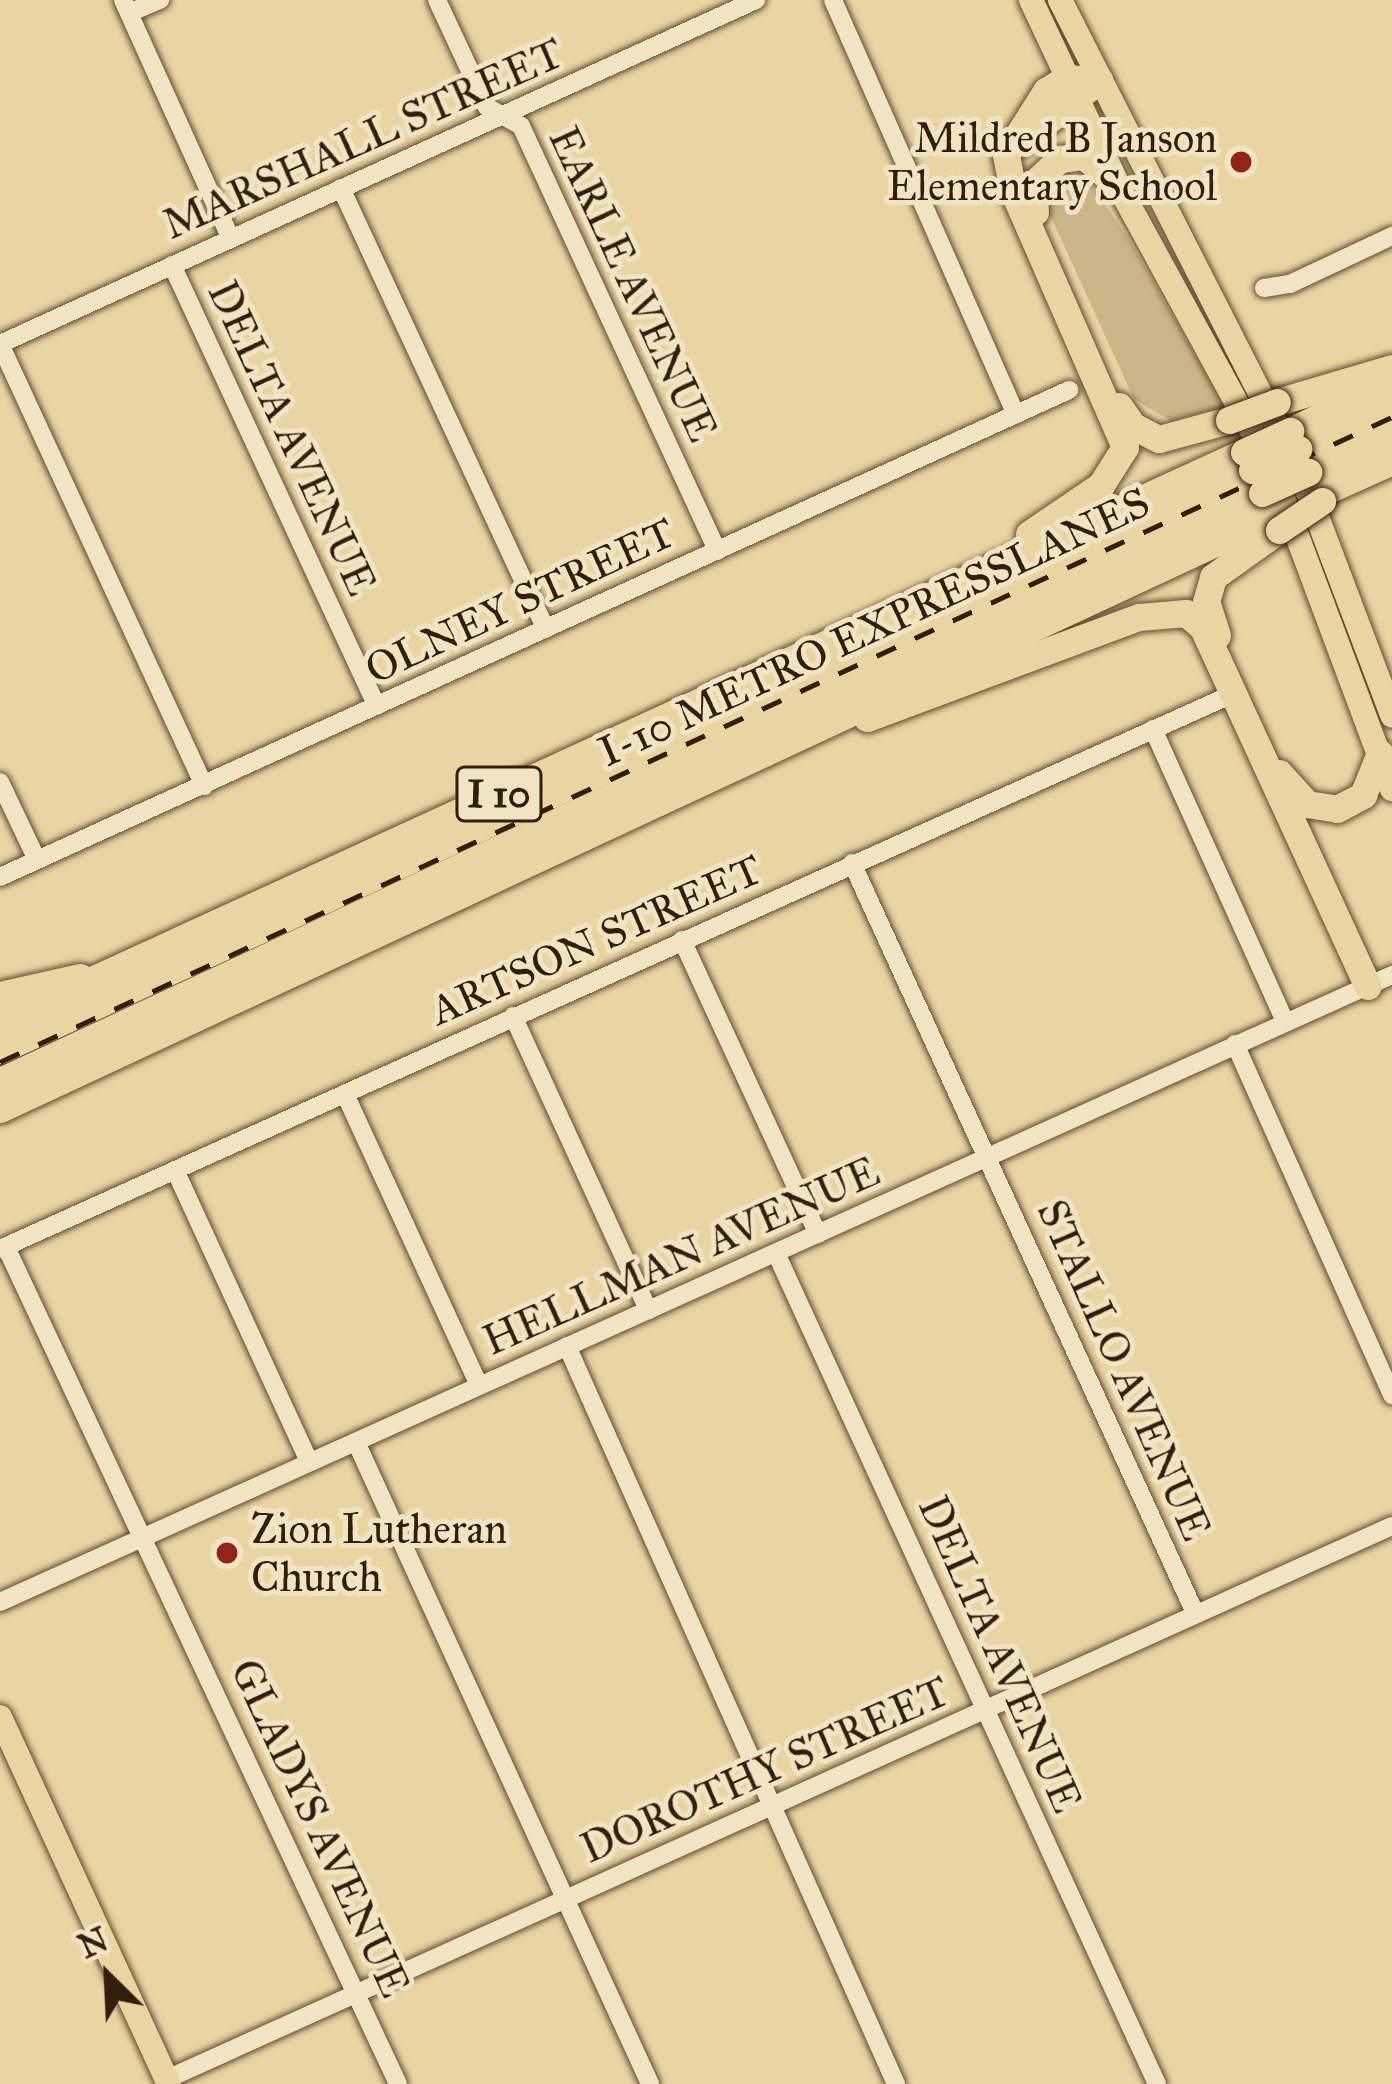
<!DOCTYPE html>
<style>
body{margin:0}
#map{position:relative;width:1392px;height:2084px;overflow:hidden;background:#e9d5a2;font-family:"IM FELL Great Primer",serif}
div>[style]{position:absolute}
.green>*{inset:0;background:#cab688}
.roads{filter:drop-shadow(0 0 3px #604c32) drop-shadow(0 0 3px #604c32)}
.minor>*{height:18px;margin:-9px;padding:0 9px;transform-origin:9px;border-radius:9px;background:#f1e4c3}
.major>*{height:24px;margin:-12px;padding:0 12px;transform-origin:12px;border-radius:12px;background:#e9d5a2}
.highway>*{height:27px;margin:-13.5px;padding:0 13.5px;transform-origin:13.5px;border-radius:13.5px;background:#e9d5a2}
.rail>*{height:4.5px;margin-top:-2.25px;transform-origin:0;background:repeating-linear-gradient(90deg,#321e0c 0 21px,transparent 0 42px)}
.bridges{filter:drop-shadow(0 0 3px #321e0c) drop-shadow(0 0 3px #321e0c)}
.highway-bridge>*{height:27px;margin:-13.5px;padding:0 13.5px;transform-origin:13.5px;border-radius:13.5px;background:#e9d5a2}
.dots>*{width:33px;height:33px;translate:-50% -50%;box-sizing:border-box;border:6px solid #f1e4c3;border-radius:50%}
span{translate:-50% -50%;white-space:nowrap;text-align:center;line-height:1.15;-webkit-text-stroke:10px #f1e4c3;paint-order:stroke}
.shield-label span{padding:3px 9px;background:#f1e4c3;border:3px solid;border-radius:9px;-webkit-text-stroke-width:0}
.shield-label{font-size:39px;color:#321e0c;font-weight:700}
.poi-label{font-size:42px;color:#321e0c}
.right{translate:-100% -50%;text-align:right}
.left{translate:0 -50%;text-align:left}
.street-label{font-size:42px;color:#321e0c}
.north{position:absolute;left:48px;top:1916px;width:120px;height:120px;-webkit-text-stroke:9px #f1e4c3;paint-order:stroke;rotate:336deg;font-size:33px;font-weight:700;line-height:48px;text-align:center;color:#321e0c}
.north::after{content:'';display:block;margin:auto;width:42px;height:54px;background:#321e0c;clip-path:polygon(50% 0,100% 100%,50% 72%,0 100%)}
</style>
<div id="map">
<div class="green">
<i style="clip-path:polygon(1070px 174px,1090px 183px,1130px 241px,1224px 406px,1171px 421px,1134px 399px,1046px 206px,1050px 182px)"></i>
</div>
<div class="roads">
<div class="minor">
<i style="left:123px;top:0;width:262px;rotate:65.7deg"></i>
<i style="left:437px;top:0;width:118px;rotate:65deg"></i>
<i style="left:487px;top:107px;width:39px;rotate:29deg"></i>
<i style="left:521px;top:126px;width:468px;rotate:65.2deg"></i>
<i style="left:833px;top:0;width:453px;rotate:66.2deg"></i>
<i style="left:129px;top:13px;width:34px;rotate:-23deg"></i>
<i style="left:341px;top:188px;width:486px;rotate:65.1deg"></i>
<i style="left:172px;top:265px;width:486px;rotate:65.1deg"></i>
<i style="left:1264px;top:288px;width:26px;rotate:-9deg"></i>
<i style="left:1290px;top:284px;width:113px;rotate:-25.2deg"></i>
<i style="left:0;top:344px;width:831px;rotate:-24.47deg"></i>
<i style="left:0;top:344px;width:487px;rotate:65.2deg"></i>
<i style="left:1153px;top:729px;width:320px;rotate:65.7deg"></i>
<i style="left:0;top:782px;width:86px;rotate:64.6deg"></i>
<i style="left:852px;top:863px;width:825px;rotate:65.42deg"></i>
<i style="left:0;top:877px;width:1175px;rotate:-24.49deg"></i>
<i style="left:682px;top:940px;width:324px;rotate:65.2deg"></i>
<i style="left:513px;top:1016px;width:324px;rotate:65.3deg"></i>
<i style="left:1235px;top:1044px;width:385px;rotate:65.9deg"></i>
<i style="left:345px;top:1094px;width:321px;rotate:65.3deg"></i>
<i style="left:175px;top:1170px;width:321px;rotate:65.3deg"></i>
<i style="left:6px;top:1247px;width:924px;rotate:64.9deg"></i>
<i style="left:0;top:1249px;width:1342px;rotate:-24.24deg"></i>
<i style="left:776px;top:1253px;width:914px;rotate:65.37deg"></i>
<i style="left:567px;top:1346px;width:808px;rotate:65.97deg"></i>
<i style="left:356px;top:1442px;width:706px;rotate:65.39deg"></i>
<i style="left:0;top:1602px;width:1527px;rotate:-24.25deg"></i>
<i style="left:167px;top:2079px;width:1344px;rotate:-24.3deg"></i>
</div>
<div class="major">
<i style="left:1031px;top:0;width:207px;rotate:64.8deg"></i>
<i style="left:1119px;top:187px;width:318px;rotate:61.4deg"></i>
<i style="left:1271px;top:466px;width:345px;rotate:69.5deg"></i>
<i style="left:1060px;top:0;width:507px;rotate:63.03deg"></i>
<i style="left:1307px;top:490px;width:241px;rotate:69.3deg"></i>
<i style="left:0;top:1717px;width:404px;rotate:65.3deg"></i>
</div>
<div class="highway">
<i style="left:1021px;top:142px;width:100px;rotate:-38.5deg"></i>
<i style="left:1035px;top:212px;width:28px;rotate:-94deg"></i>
<i style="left:1033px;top:184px;width:37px;rotate:-43deg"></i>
<i style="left:1060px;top:159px;width:24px;rotate:-7deg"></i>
<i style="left:1084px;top:156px;width:47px;rotate:41.5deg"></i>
<i style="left:1277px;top:402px;width:120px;rotate:-16.5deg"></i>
<i style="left:1119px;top:406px;width:24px;rotate:55deg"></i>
<i style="left:1133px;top:426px;width:29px;rotate:27deg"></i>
<i style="left:1159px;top:439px;width:73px;rotate:-15.2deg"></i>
<i style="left:1290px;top:431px;width:109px;rotate:-26.1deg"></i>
<i style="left:1298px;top:449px;width:104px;rotate:-25.1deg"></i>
<i style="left:1308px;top:472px;width:93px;rotate:-24.9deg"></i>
<i style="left:1319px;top:494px;width:80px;rotate:-24.3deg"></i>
<i style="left:1029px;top:534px;width:87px;rotate:-34.2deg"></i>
<i style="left:1101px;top:485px;width:45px;rotate:-57.7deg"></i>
<i style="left:1125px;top:447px;width:279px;rotate:-113.6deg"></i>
<i style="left:1013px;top:191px;width:38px;rotate:-101deg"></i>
<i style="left:1006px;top:154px;width:75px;rotate:-57.6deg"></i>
<i style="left:1046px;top:91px;width:25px;rotate:-32deg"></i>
<i style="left:1067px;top:78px;width:32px;rotate:4deg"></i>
<i style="left:1217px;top:635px;width:35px;rotate:-108deg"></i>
<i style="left:1206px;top:602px;width:26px;rotate:-74deg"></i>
<i style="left:1213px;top:577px;width:81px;rotate:-35.5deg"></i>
<i style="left:867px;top:718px;width:290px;rotate:-20.4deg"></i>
<i style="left:1139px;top:617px;width:47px;rotate:-4.9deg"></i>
<i style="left:1186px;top:613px;width:23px;rotate:41deg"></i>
<i style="left:1203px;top:628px;width:394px;rotate:65.3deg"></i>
<i style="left:1279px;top:773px;width:42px;rotate:47.9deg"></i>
<i style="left:1307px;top:804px;width:30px;rotate:9deg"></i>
<i style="left:1337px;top:809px;width:30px;rotate:-28deg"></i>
<i style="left:1363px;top:795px;width:45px;rotate:-68deg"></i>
<i style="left:0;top:995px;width:82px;rotate:-12.7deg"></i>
<i style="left:0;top:1022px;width:1368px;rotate:-24.62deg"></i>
<i style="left:0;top:1050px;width:1380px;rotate:-24.86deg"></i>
<i style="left:0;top:1081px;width:1392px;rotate:-24.98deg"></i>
<i style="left:0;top:1109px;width:1404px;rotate:-24.98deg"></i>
</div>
</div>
<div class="rail">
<i style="left:0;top:1062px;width:1534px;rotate:-24.86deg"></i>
</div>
<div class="bridges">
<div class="highway-bridge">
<i style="left:1229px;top:420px;width:51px;rotate:-20.6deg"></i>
<i style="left:1244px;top:452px;width:51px;rotate:-24.5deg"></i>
<i style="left:1252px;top:470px;width:51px;rotate:-24.5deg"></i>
<i style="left:1262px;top:493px;width:51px;rotate:-24.5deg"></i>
<i style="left:1279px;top:530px;width:52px;rotate:-34deg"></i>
</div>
</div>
<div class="dots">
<i style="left:1241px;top:162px;background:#8f2418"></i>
<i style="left:227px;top:1553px;background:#8f2418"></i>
</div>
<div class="shield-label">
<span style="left:499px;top:794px">I 10</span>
</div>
<div class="poi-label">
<span class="right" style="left:1217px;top:162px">Mildred B Janson<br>Elementary School</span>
<span class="left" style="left:251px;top:1553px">Zion Lutheran<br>Church</span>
</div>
<div class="street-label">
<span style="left:363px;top:139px;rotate:-24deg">MARSHALL STREET</span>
<span style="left:633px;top:284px;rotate:65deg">EARLE AVENUE</span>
<span style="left:292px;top:438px;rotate:65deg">DELTA AVENUE</span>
<span style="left:520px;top:601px;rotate:-25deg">OLNEY STREET</span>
<span style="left:874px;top:627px;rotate:-25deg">I-10 METRO EXPRESSLANES</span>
<span style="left:596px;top:940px;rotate:-24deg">ARTSON STREET</span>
<span style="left:681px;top:1256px;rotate:-24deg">HELLMAN AVENUE</span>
<span style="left:1124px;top:1370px;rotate:66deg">STALLO AVENUE</span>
<span style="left:1000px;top:1654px;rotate:66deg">DELTA AVENUE</span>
<span style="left:765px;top:1770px;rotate:-24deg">DOROTHY STREET</span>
<span style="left:320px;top:1828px;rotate:65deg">GLADYS AVENUE</span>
</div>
<div class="north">N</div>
</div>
